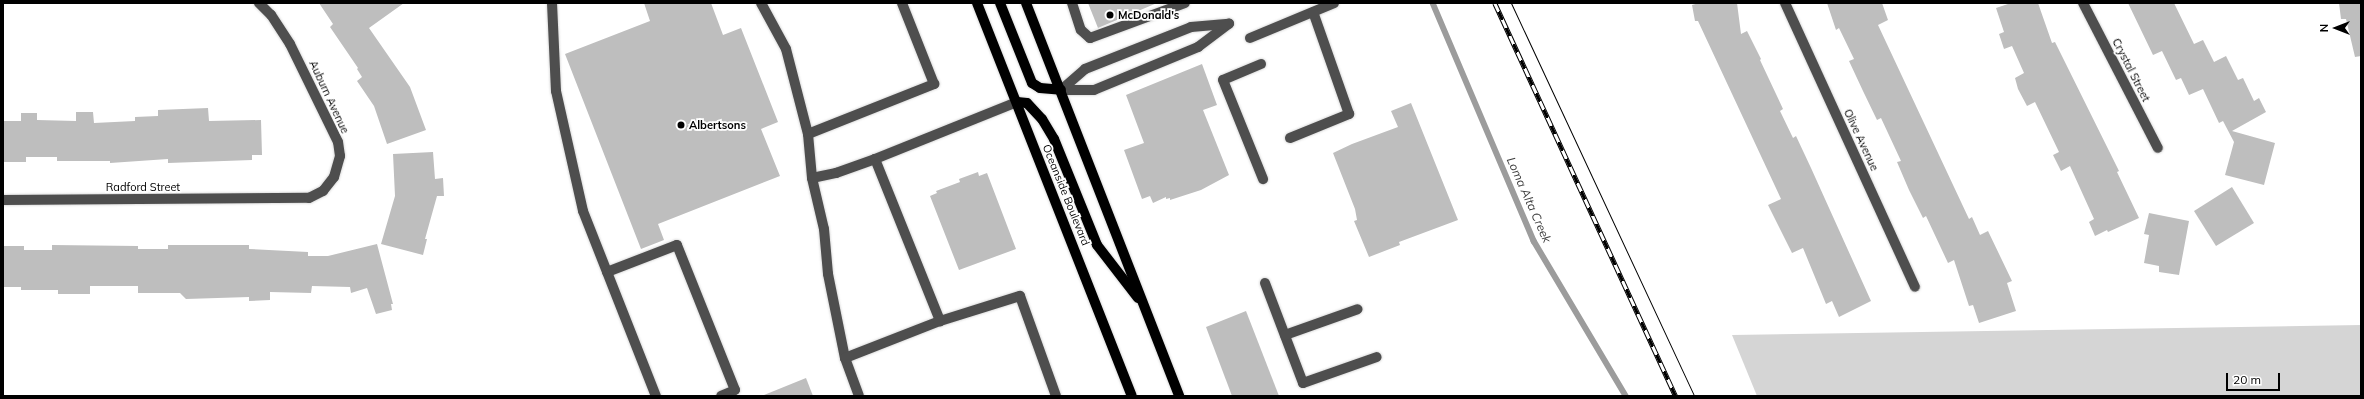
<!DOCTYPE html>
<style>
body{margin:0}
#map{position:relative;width:2364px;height:399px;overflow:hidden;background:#fff;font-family:Mulish,sans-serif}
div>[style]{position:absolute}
.green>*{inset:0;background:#d5d5d5}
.stream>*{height:5.5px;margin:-2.75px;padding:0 2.75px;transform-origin:2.75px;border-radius:2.75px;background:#9c9c9c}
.building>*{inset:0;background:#bebebe}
.roads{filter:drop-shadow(0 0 1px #dbdbdb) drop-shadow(0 0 1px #dbdbdb)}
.minor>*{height:10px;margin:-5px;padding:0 5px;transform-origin:5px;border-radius:5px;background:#4e4e4e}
.major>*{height:10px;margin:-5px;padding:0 5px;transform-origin:5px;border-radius:5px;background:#000}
.tram>*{height:1px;margin:-0.5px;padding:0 0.5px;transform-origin:0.5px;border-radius:0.5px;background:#000}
.rail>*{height:4.5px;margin-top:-2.25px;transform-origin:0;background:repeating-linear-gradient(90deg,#fff 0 9px,#000 0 18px);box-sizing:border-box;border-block:1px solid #000}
.dots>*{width:11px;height:11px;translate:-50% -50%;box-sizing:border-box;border:2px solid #fff;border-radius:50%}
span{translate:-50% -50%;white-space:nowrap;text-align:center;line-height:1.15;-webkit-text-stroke:3.5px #fff;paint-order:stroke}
.poi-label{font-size:11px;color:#000;font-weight:700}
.left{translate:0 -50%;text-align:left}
.street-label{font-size:11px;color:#000}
.water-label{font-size:12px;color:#3d3d3d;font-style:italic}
.frame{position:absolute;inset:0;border:4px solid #000;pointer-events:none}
.north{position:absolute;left:2316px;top:8px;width:40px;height:40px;-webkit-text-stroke:3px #fff;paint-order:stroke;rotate:270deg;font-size:11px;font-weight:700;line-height:16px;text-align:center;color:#000}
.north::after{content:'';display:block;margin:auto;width:14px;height:18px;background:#000;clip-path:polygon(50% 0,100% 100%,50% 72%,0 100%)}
.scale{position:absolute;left:2226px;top:373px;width:54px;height:18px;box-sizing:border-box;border:2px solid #000;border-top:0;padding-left:5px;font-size:12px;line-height:14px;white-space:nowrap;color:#000;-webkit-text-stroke:3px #fff;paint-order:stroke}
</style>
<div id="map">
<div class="green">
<i style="clip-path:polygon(2361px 325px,2361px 396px,1757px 396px,1732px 335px)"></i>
</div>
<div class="stream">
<i style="left:1433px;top:3px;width:259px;rotate:67deg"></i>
<i style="left:1534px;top:241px;width:180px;rotate:59.3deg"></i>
</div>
<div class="building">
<i style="clip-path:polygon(319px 3px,404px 3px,369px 28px,410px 87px,426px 130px,387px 144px,374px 106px,357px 81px,362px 77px,357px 69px,358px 68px,330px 27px,333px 24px)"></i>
<i style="clip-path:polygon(644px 3px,711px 3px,723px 35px,741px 28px,778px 122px,761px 129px,780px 176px,658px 224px,664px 240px,641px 249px,565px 54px,650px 21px)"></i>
<i style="clip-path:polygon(1088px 3px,1157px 3px,1098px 28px)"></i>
<i style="clip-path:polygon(1699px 3px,1737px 3px,1741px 34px,1747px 31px,1761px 59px,1760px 60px,1783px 109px,1780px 111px,1793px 138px,1796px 136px,1811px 168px,1871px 301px,1839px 317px,1832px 301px,1826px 304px,1803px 248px,1792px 253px,1768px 205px,1781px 199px,1698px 21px,1695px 21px,1692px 5px)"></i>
<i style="clip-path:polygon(1827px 3px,1882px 3px,1888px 20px,1878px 25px,1969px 219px,1972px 217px,1980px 235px,1988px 231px,2012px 281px,2007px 283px,2016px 311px,1979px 323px,1973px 305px,1969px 306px,1954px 260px,1948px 263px,1926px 216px,1923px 218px,1909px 190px,1897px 162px,1901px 161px,1881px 118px,1877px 120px,1863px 91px,1849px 61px,1854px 59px,1839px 28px,1836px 30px)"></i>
<i style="clip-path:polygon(2011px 3px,2038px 3px,2052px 43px,2055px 42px,2119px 171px,2117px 172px,2139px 218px,2108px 232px,2107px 230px,2095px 236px,2089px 222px,2094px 219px,2070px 166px,2061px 171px,2053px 155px,2059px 152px,2035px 102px,2027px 106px,2018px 89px,2015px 78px,2024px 73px,2012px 46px,2004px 49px,1999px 34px,2004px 32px,1996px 8px)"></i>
<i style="clip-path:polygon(2128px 3px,2174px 3px,2194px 44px,2203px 40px,2214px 62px,2226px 56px,2238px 80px,2243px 78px,2254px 101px,2259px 98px,2266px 112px,2232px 131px,2275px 143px,2264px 185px,2225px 175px,2234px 142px,2223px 121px,2219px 123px,2203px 89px,2189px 95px,2181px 78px,2176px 80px,2162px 51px,2153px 55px)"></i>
<i style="clip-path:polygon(2339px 3px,2361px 3px,2361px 56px,2355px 57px,2346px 19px,2341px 19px)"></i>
<i style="clip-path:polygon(1202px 64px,1217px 105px,1203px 110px,1229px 175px,1201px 190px,1170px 200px,1170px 198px,1166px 199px,1166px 197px,1153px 203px,1150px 196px,1142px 199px,1124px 150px,1144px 143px,1126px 95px)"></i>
<i style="clip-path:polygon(1411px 103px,1458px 220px,1399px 242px,1400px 245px,1369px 257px,1354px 221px,1357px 220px,1355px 209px,1333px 153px,1352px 144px,1398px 127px,1391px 111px)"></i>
<i style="clip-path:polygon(208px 108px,209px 121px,261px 120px,262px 155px,252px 155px,252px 160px,168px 163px,168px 159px,110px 163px,110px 161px,57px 161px,57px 157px,26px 157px,26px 162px,3px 162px,3px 121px,21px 121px,21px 113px,37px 113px,37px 120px,76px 121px,76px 112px,93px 112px,94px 123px,135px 121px,135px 117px,158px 116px,158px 110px)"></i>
<i style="clip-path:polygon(433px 152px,435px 179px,443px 178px,444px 196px,437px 196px,425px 239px,427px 239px,423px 255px,381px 244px,395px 196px,393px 154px)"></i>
<i style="clip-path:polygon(978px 172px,979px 176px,987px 173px,1016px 249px,959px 270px,930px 196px,937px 193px,936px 191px,960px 182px,959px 179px)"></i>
<i style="clip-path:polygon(2232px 187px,2254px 223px,2216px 246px,2194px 211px)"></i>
<i style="clip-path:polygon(2149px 213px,2189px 221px,2179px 275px,2159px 272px,2159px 266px,2144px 263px,2149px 235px,2144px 234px)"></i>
<i style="clip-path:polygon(377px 244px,393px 304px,391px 304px,392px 310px,376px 314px,367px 288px,351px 293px,350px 287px,312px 286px,311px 293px,270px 292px,270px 300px,249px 301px,249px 297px,186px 299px,180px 293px,138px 293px,138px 286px,90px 286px,90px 294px,58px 294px,58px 290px,21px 290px,21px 287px,3px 287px,3px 246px,24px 246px,24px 250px,52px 250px,52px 245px,138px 246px,138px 249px,168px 249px,168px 245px,249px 245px,249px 249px,308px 252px,308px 256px,328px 256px)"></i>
<i style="clip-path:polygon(1246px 311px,1279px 396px,1232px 396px,1206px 327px)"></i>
<i style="clip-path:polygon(806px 378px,813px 396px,764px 396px,764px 395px)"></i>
</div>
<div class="roads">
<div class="minor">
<i style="left:552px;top:3px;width:88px;rotate:87.4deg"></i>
<i style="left:556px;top:91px;width:123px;rotate:77.3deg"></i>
<i style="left:583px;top:211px;width:199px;rotate:68.5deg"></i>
<i style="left:761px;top:3px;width:52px;rotate:61.5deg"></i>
<i style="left:786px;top:49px;width:88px;rotate:75.5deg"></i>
<i style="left:808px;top:134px;width:44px;rotate:84.8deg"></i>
<i style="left:812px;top:178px;width:52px;rotate:76.8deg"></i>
<i style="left:824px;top:229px;width:45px;rotate:84.9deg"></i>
<i style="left:828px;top:274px;width:86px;rotate:78.6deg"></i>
<i style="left:845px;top:358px;width:40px;rotate:69.8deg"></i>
<i style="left:1072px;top:3px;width:28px;rotate:72deg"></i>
<i style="left:1081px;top:30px;width:12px;rotate:42deg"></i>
<i style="left:1090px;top:38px;width:101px;rotate:-20.2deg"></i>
<i style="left:1785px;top:3px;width:312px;rotate:65.4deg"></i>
<i style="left:2083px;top:3px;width:163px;rotate:62.7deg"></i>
<i style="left:1250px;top:38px;width:91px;rotate:-22.6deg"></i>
<i style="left:1261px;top:64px;width:41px;rotate:157.2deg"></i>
<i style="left:1223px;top:80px;width:107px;rotate:68deg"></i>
<i style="left:1061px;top:90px;width:33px"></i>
<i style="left:1094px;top:90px;width:113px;rotate:-22.5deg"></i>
<i style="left:1198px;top:47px;width:39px;rotate:-37deg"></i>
<i style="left:1061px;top:90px;width:32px;rotate:-41deg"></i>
<i style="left:1085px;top:69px;width:114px;rotate:-21.6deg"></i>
<i style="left:1191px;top:27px;width:38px;rotate:-5deg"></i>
<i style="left:808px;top:134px;width:136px;rotate:-21.6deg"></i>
<i style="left:934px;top:84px;width:87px;rotate:-111.6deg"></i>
<i style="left:1290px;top:138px;width:64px;rotate:-22.1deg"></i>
<i style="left:1349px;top:114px;width:108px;rotate:-109.4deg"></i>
<i style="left:875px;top:159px;width:175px;rotate:68.1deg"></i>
<i style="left:940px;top:321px;width:84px;rotate:-17.4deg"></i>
<i style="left:1020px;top:296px;width:106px;rotate:70.2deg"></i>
<i style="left:812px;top:178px;width:25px;rotate:-12deg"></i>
<i style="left:836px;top:173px;width:41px;rotate:-19.7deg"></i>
<i style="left:875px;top:159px;width:153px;rotate:-21.9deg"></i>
<i style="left:3px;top:200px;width:306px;rotate:-0.4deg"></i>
<i style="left:309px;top:198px;width:16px;rotate:-27deg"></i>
<i style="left:323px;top:191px;width:18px;rotate:-52deg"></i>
<i style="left:334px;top:177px;width:22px;rotate:-74deg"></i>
<i style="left:340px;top:156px;width:14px;rotate:-98deg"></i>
<i style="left:338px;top:142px;width:109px;rotate:-116.1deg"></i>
<i style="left:290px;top:44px;width:35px;rotate:-123deg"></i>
<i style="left:271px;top:15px;width:17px;rotate:-135deg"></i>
<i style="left:607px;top:272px;width:75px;rotate:-21.1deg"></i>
<i style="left:677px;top:245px;width:156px;rotate:68.2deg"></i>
<i style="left:735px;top:390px;width:15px;rotate:157deg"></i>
<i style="left:1265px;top:283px;width:107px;rotate:69.2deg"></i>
<i style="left:1303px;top:383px;width:78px;rotate:-19.4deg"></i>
<i style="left:1285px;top:335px;width:77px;rotate:-19.6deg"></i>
<i style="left:845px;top:358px;width:102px;rotate:-21.3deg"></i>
</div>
<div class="major">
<i style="left:977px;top:3px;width:422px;rotate:68.5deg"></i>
<i style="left:1000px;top:3px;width:86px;rotate:68.2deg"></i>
<i style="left:1032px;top:83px;width:9px;rotate:32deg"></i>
<i style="left:1040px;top:88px;width:21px;rotate:5deg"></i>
<i style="left:1026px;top:3px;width:422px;rotate:68.7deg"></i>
<i style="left:1017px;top:102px;width:10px;rotate:6deg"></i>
<i style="left:1027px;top:103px;width:22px;rotate:47deg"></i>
<i style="left:1042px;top:119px;width:23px;rotate:59deg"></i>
<i style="left:1054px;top:139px;width:114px;rotate:67.9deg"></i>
<i style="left:1097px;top:245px;width:67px;rotate:52.3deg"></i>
</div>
</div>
<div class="tram">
<i style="left:1511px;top:3px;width:434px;rotate:65deg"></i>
</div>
<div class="rail">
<i style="left:1495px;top:3px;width:433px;rotate:65.3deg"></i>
</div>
<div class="dots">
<i style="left:1110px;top:15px;background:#000"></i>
<i style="left:681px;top:125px;background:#000"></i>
</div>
<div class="poi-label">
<span class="left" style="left:1118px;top:15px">McDonald's</span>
<span class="left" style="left:689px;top:125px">Albertsons</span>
</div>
<div class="street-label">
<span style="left:2131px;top:70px;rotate:63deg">Crystal Street</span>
<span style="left:329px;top:97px;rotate:65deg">Auburn Avenue</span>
<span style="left:1861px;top:140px;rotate:65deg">Olive Avenue</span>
<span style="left:143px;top:187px">Radford Street</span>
<span style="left:1066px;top:195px;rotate:68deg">Oceanside Boulevard</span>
</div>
<div class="water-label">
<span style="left:1529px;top:200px;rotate:66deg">Loma Alta Creek</span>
</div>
<div class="frame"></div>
<div class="north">N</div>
<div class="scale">20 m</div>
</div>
